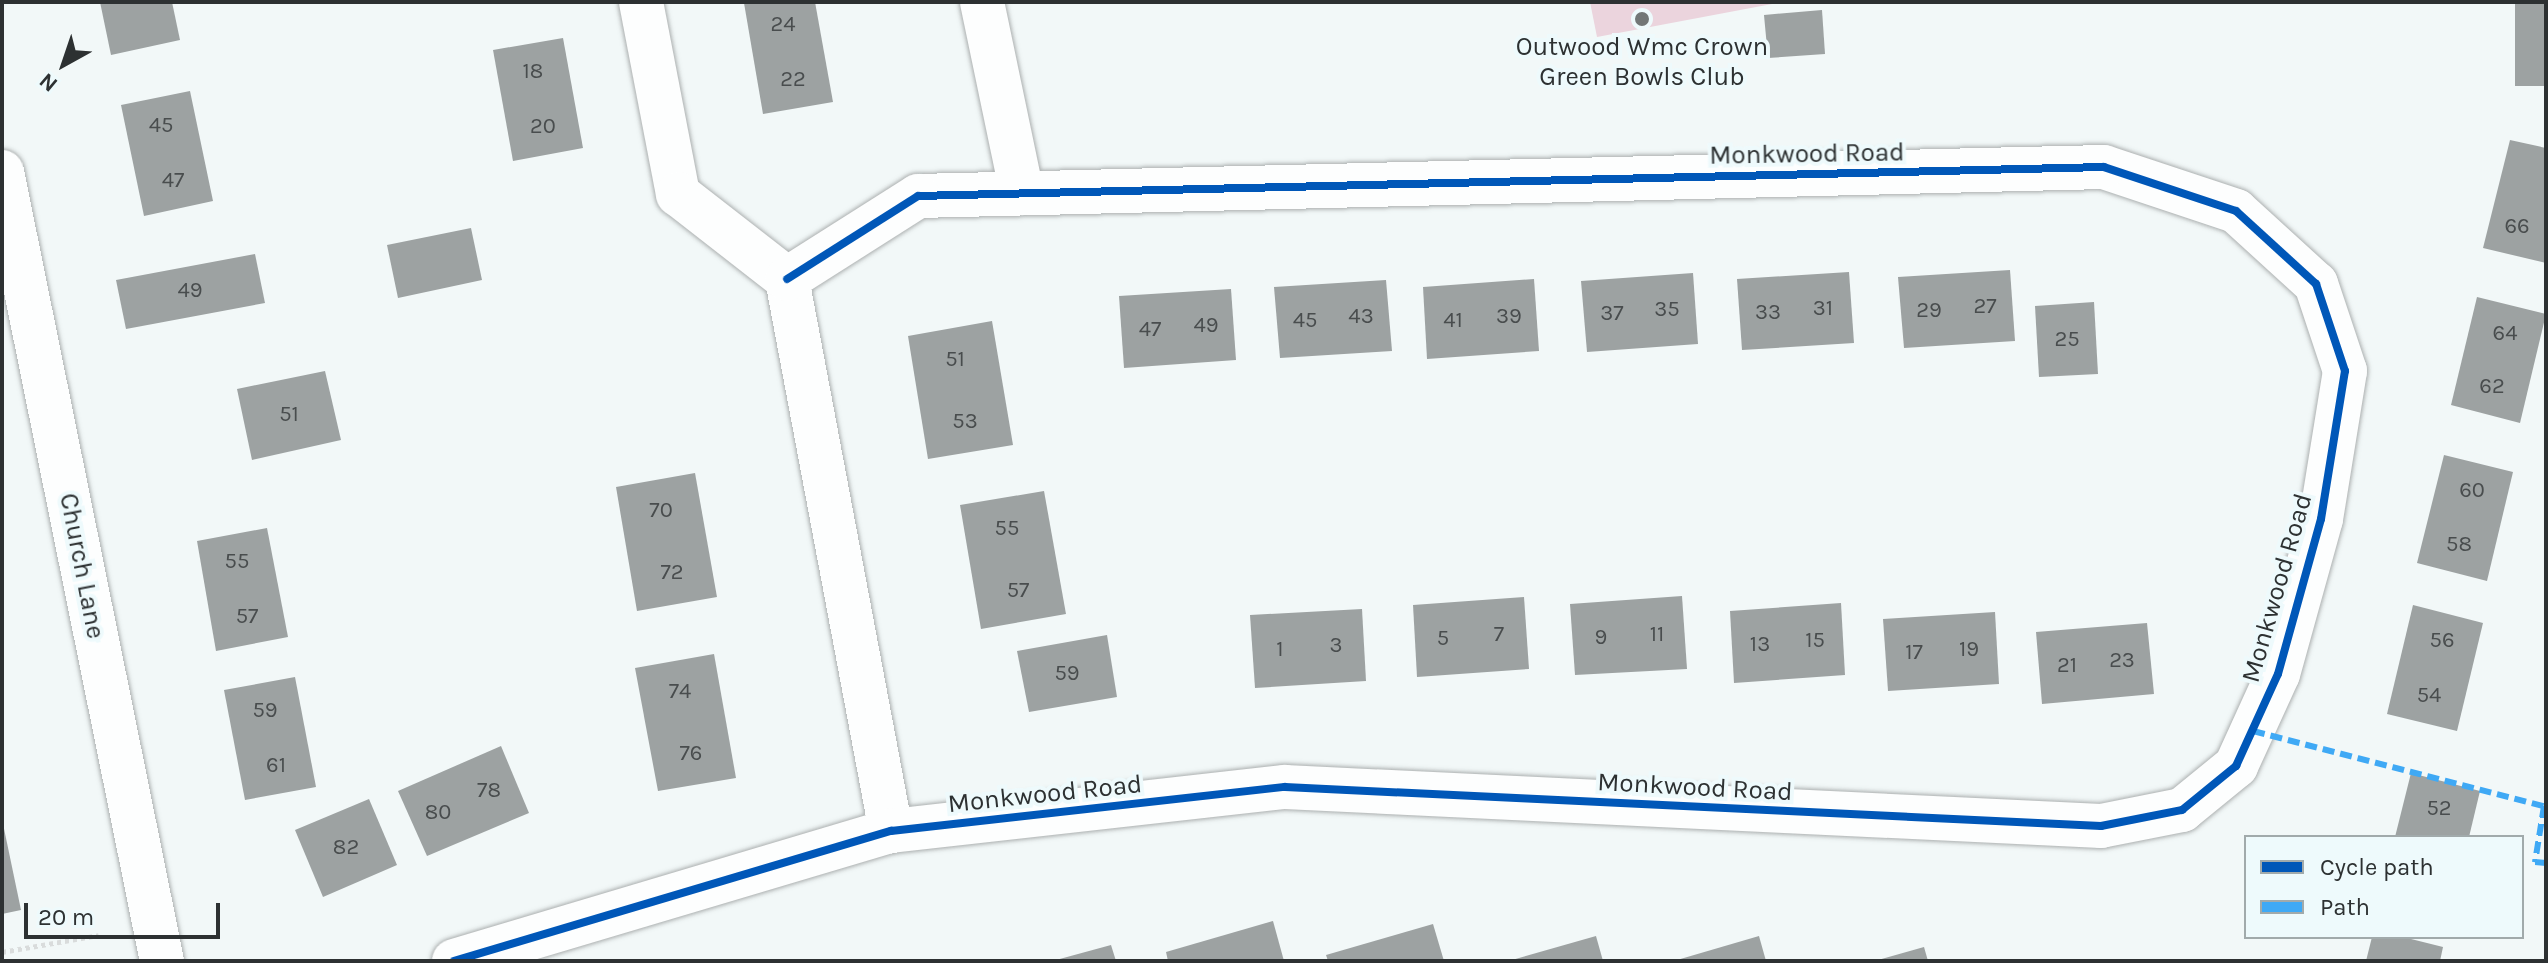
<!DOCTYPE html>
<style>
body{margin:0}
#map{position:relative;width:2548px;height:963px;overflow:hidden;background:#f2f8f8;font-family:Karla,sans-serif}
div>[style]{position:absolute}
.green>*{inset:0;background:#ebd4dd}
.building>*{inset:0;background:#9da2a2}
.path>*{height:5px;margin-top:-2.5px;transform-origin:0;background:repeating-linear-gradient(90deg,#d9dcdc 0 4px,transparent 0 8px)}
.roads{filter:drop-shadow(0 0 2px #acb0b0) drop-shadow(0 0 2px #acb0b0)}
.minor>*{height:44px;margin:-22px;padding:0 22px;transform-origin:22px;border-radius:22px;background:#fdfefe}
.quiet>*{height:6px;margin-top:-3px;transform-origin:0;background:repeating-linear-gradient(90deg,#3fa9f5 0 12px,transparent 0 18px)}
.cycleway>*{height:8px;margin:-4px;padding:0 4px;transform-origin:4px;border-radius:4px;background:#0057b8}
.dots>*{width:22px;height:22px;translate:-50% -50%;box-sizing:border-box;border:4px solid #eefafc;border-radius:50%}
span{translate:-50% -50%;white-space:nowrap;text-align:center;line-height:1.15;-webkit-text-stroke:8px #eefafc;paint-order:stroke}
.number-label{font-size:22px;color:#494d4e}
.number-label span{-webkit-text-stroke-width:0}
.poi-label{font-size:26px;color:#2d3132}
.street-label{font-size:26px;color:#2d3132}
.frame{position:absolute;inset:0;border:4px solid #2d3132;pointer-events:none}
.legend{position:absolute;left:2244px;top:835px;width:280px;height:104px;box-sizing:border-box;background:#eefafc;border:2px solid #a1aaab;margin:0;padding:10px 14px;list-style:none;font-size:24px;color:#2d3132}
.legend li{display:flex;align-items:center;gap:16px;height:40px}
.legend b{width:40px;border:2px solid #a1aaab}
.north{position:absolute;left:24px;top:24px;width:80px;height:80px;-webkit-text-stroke:6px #eefafc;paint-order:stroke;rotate:220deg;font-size:22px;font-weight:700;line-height:32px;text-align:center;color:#2d3132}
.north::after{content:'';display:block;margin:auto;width:28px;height:36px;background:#2d3132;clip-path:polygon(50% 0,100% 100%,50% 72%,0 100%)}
.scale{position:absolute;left:24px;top:903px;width:196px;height:36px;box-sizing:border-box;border:4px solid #2d3132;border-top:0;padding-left:10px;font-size:24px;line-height:28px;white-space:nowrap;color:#2d3132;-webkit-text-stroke:6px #eefafc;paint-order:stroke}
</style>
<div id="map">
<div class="green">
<i style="clip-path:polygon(1590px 2px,1783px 2px,1597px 37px)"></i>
</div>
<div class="building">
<i style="clip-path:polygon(100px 2px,172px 2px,180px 40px,111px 55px)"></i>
<i style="clip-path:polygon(815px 2px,833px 102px,763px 114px,744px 3px)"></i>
<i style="clip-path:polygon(2515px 2px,2546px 2px,2546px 86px,2515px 86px)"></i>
<i style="clip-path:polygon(1822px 10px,1825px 54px,1768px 58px,1764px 15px)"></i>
<i style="clip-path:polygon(563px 38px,583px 148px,513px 161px,493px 50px)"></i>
<i style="clip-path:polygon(190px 91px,213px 201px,144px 216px,121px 105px)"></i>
<i style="clip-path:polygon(2510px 140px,2546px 148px,2546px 263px,2483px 248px)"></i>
<i style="clip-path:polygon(471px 228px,482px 280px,398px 298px,387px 245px)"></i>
<i style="clip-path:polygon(255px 254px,265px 303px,126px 329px,116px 280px)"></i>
<i style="clip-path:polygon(2010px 270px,2015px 341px,1904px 348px,1898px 277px)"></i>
<i style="clip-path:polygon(1849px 272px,1854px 343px,1742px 350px,1737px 279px)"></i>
<i style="clip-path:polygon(1693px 273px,1698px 344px,1587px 352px,1581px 281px)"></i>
<i style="clip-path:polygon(1534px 279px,1539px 351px,1427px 359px,1423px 287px)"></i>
<i style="clip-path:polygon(1386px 280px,1392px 351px,1280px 358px,1274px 287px)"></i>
<i style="clip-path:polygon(1231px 289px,1236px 360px,1124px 368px,1119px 296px)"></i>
<i style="clip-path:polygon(2477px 297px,2546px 314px,2520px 423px,2451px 405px)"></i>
<i style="clip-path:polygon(2094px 302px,2098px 374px,2039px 377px,2035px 306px)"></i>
<i style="clip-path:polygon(992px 321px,1013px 445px,928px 459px,908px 336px)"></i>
<i style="clip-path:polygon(325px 371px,341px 440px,252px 460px,237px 389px)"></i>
<i style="clip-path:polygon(2444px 455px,2513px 472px,2487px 581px,2417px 563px)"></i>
<i style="clip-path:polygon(695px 473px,717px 597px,637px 611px,616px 487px)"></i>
<i style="clip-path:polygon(1044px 491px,1066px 614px,981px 629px,960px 505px)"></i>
<i style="clip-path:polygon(267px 528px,288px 637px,216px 651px,197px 541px)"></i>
<i style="clip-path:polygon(1682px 596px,1687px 669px,1575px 675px,1570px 604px)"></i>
<i style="clip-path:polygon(1524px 597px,1529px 669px,1417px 677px,1413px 605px)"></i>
<i style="clip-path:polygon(1841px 603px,1845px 675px,1734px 683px,1730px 611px)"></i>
<i style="clip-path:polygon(2413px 605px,2483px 623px,2457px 731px,2387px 714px)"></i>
<i style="clip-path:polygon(1362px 609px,1366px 681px,1255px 688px,1250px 615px)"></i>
<i style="clip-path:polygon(1995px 612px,1999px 684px,1888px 691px,1883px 619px)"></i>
<i style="clip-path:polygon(2147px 623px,2154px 694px,2042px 704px,2036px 632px)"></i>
<i style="clip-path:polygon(1107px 635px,1117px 697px,1029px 712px,1017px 651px)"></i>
<i style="clip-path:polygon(714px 654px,736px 778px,658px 791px,635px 668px)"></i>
<i style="clip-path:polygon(295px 677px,316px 787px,245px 800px,224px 690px)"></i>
<i style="clip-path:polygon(501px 746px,529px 813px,427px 856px,398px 791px)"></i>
<i style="clip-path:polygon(2411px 773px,2480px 791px,2469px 837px,2395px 837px)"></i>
<i style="clip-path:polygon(369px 799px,397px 865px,323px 897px,295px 830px)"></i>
<i style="clip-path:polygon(2px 819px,21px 910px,2px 914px)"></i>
<i style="clip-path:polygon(1273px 921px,1284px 961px,1168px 961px,1166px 952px)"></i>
<i style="clip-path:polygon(1433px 924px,1444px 961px,1328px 961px,1326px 955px)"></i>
<i style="clip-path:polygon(1596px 936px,1603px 961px,1512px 961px,1512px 960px)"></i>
<i style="clip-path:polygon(1759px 936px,1766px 961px,1677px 961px,1677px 960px)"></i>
<i style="clip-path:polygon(2372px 937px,2403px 937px,2443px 947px,2440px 961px,2366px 961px)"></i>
<i style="clip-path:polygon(1111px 945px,1116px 961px,1057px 961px,1056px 960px)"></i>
<i style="clip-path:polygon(1924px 947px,1928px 961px,1878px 961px,1878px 960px)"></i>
</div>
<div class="path">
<i style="left:2px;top:952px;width:98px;rotate:-9.9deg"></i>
</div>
<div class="roads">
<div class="minor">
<i style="left:641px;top:2px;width:196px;rotate:79.1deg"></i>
<i style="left:678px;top:194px;width:138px;rotate:37.9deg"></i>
<i style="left:982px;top:2px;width:195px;rotate:78.2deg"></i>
<i style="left:2px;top:172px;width:805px;rotate:78.54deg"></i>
<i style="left:787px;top:279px;width:562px;rotate:79.33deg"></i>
<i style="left:454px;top:961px;width:456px;rotate:-16.6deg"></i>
<i style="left:891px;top:831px;width:396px;rotate:-6.4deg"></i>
<i style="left:1285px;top:787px;width:817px;rotate:2.74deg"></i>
<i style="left:2101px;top:826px;width:83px;rotate:-11.2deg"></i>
<i style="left:2182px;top:810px;width:70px;rotate:-39.2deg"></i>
<i style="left:2236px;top:766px;width:101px;rotate:-65.5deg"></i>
<i style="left:2278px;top:674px;width:161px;rotate:-74.5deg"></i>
<i style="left:2321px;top:519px;width:150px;rotate:-80.8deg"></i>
<i style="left:2345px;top:371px;width:92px;rotate:-108.4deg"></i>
<i style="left:2316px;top:284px;width:108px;rotate:-137.6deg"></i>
<i style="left:2236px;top:211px;width:139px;rotate:-161.6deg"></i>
<i style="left:2104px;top:167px;width:1186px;rotate:178.6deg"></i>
<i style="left:918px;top:196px;width:155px;rotate:147.6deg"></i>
</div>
</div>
<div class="quiet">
<i style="left:2253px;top:731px;width:301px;rotate:14.5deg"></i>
<i style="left:2544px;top:806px;width:57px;rotate:99.1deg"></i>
<i style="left:2535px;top:862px;width:11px;rotate:5deg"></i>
</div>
<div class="cycleway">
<i style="left:454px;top:961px;width:456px;rotate:-16.6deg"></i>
<i style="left:891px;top:831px;width:396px;rotate:-6.4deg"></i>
<i style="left:1285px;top:787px;width:817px;rotate:2.74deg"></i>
<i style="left:2101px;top:826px;width:83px;rotate:-11.2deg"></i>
<i style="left:2182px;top:810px;width:70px;rotate:-39.2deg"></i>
<i style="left:2236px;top:766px;width:101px;rotate:-65.5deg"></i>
<i style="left:2278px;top:674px;width:161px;rotate:-74.5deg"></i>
<i style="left:2321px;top:519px;width:150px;rotate:-80.8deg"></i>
<i style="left:2345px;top:371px;width:92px;rotate:-108.4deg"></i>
<i style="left:2316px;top:284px;width:108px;rotate:-137.6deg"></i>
<i style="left:2236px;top:211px;width:139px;rotate:-161.6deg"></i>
<i style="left:2104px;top:167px;width:1186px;rotate:178.6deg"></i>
<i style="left:918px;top:196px;width:155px;rotate:147.6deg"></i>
</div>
<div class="dots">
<i style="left:1642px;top:19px;background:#727777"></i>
</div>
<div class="number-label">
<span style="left:783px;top:25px">24</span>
<span style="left:533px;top:72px">18</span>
<span style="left:793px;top:80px">22</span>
<span style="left:161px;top:126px">45</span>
<span style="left:543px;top:127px">20</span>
<span style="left:173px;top:181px">47</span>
<span style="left:2517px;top:227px">66</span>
<span style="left:190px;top:291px">49</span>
<span style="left:1985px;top:307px">27</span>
<span style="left:1823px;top:309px">31</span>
<span style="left:1667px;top:310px">35</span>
<span style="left:1929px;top:311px">29</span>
<span style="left:1768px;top:313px">33</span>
<span style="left:1612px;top:314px">37</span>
<span style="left:1361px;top:317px">43</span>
<span style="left:1509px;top:317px">39</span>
<span style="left:1305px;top:321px">45</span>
<span style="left:1453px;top:321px">41</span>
<span style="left:1206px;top:326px">49</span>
<span style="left:1150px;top:330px">47</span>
<span style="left:2505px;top:334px">64</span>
<span style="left:2067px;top:340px">25</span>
<span style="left:955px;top:360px">51</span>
<span style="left:2492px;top:387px">62</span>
<span style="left:289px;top:415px">51</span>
<span style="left:965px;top:422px">53</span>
<span style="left:2472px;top:491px">60</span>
<span style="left:661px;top:511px">70</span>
<span style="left:1007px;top:529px">55</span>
<span style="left:2459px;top:545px">58</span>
<span style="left:237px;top:562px">55</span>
<span style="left:672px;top:573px">72</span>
<span style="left:1018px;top:591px">57</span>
<span style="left:247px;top:617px">57</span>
<span style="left:1499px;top:635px">7</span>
<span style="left:1657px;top:635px">11</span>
<span style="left:1601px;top:638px">9</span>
<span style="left:1443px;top:639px">5</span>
<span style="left:1815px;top:641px">15</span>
<span style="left:2442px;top:641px">56</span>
<span style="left:1760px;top:645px">13</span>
<span style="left:1336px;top:646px">3</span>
<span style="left:1280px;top:650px">1</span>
<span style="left:1969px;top:650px">19</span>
<span style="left:1914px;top:653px">17</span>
<span style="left:2122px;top:661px">23</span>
<span style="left:2067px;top:666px">21</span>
<span style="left:1067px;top:674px">59</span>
<span style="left:680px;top:692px">74</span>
<span style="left:2429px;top:696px">54</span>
<span style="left:265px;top:711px">59</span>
<span style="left:691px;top:754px">76</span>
<span style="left:276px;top:766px">61</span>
<span style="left:489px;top:791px">78</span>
<span style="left:2439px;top:809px">52</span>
<span style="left:438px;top:813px">80</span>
<span style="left:346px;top:848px">82</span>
</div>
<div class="poi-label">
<span style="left:1642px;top:62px">Outwood Wmc Crown<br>Green Bowls Club</span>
</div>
<div class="street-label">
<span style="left:1807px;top:154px;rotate:-1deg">Monkwood Road</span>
<span style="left:82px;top:566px;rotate:79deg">Church Lane</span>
<span style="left:2277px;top:588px;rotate:-74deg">Monkwood Road</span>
<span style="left:1695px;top:787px;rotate:3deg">Monkwood Road</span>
<span style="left:1045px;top:794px;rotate:-6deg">Monkwood Road</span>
</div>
<div class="frame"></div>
<ul class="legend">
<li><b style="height:10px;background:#0057b8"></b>Cycle path</li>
<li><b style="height:10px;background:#3fa9f5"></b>Path</li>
</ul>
<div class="north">N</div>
<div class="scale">20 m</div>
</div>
